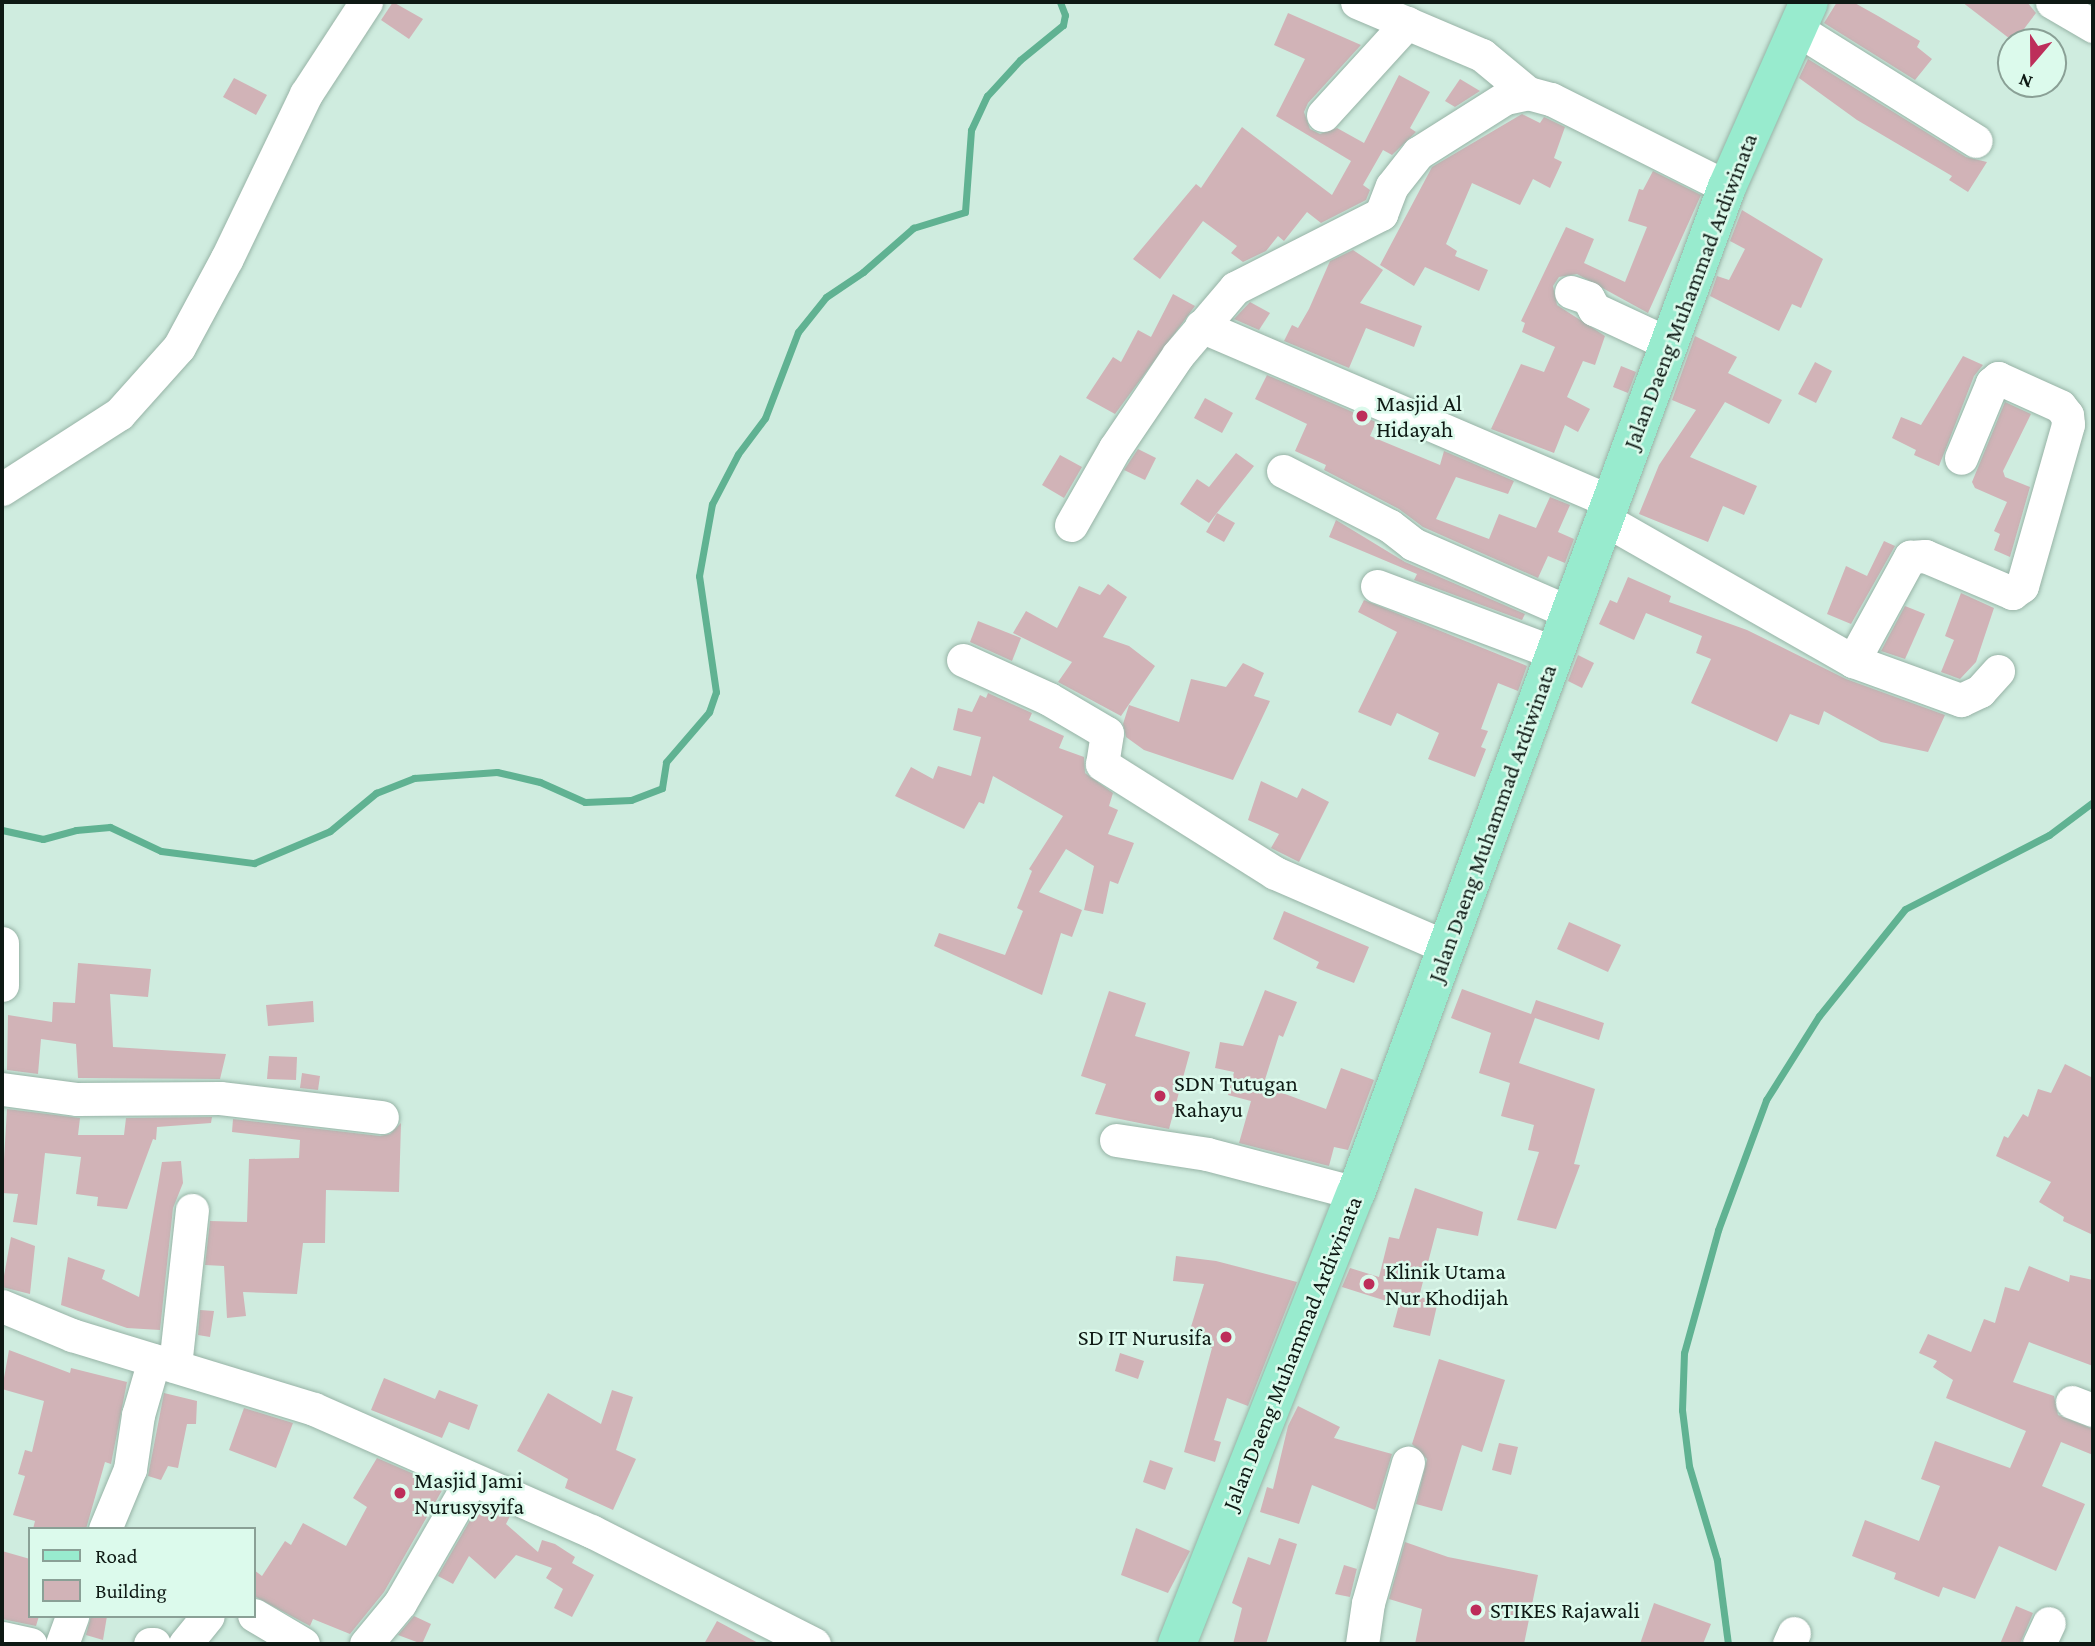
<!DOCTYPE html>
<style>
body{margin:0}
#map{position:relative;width:2095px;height:1646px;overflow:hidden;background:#cfecdf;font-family:"Crimson Pro",serif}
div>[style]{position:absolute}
.stream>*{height:7px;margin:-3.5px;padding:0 3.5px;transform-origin:3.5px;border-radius:3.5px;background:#60b292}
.building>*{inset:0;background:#d1b3b7}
.roads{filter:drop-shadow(0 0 2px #97b3a6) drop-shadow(0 0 2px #97b3a6)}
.minor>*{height:33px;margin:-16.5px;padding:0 16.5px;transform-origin:16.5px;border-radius:16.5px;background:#fff}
.major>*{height:38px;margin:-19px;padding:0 19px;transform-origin:19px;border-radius:19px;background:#98ebce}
.dots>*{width:19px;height:19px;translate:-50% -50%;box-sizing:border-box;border:4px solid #dcfaec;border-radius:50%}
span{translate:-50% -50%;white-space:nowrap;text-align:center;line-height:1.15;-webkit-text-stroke:5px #dcfaec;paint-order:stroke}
.street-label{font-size:23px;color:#0e1914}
.poi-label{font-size:23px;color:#0e1914}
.left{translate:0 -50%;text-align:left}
.right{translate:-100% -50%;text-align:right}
.frame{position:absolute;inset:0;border:4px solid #0e1914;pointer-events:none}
.legend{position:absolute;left:28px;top:1527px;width:228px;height:91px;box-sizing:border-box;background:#dcfaec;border:2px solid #8aa096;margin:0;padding:9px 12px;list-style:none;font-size:21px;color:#0e1914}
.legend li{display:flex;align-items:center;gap:14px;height:35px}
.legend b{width:35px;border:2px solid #8aa096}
.north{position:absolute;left:1997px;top:28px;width:70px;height:70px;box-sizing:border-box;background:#dcfaec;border:2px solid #8aa096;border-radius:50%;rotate:200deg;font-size:19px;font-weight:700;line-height:28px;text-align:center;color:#0e1914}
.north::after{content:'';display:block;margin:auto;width:24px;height:32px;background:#bd2e5a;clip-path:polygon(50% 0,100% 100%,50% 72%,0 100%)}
</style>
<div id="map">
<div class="stream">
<i style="left:2px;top:830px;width:42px;rotate:12.4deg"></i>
<i style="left:43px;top:839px;width:34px;rotate:-15deg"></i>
<i style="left:76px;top:830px;width:34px;rotate:-5deg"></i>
<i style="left:110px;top:827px;width:56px;rotate:25.2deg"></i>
<i style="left:161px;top:851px;width:94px;rotate:7.4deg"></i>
<i style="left:254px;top:863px;width:82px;rotate:-22.8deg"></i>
<i style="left:330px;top:831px;width:60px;rotate:-39.6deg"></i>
<i style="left:376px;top:793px;width:41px;rotate:-21.5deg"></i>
<i style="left:414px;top:778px;width:83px;rotate:-4.1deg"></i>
<i style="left:497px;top:772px;width:44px;rotate:13.1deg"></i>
<i style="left:540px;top:782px;width:49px;rotate:24deg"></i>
<i style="left:585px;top:802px;width:46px;rotate:-2.5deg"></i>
<i style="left:631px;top:800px;width:33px;rotate:-21deg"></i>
<i style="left:662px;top:788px;width:26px;rotate:-81deg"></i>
<i style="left:666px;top:762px;width:66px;rotate:-49.3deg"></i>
<i style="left:709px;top:712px;width:21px;rotate:-71deg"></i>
<i style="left:716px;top:692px;width:117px;rotate:-98.3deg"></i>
<i style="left:699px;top:576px;width:73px;rotate:-79.8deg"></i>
<i style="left:712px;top:504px;width:56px;rotate:-62.5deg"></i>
<i style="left:738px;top:454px;width:45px;rotate:-53.1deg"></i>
<i style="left:765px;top:418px;width:92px;rotate:-69deg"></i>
<i style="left:798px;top:332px;width:45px;rotate:-51.3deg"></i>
<i style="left:826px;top:297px;width:45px;rotate:-34deg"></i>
<i style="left:863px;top:272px;width:67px;rotate:-41.3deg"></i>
<i style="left:913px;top:228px;width:54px;rotate:-17.1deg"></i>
<i style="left:965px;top:212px;width:82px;rotate:-85.8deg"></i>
<i style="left:971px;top:130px;width:38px;rotate:-65deg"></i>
<i style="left:987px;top:96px;width:49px;rotate:-47.5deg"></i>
<i style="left:1020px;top:60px;width:55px;rotate:-39.1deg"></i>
<i style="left:1063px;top:25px;width:10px;rotate:-79deg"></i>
<i style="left:1065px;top:15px;width:14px;rotate:-111deg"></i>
<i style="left:1728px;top:1644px;width:85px;rotate:-97.5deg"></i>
<i style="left:1717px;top:1560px;width:98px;rotate:-106.6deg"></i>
<i style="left:1689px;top:1466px;width:56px;rotate:-97.1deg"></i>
<i style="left:1682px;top:1410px;width:57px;rotate:-88deg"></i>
<i style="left:1684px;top:1353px;width:128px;rotate:-74.5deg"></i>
<i style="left:1718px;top:1230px;width:139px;rotate:-69.7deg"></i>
<i style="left:1766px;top:1100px;width:99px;rotate:-57.8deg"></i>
<i style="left:1819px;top:1016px;width:137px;rotate:-51.2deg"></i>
<i style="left:1905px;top:909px;width:162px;rotate:-27.2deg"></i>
<i style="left:2049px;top:835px;width:55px;rotate:-36.9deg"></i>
</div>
<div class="building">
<i style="clip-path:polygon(393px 2px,423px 19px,409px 39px,381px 20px)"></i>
<i style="clip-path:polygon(1837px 2px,1853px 2px,1878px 16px,1920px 41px,1917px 47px,1932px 59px,1915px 80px,1824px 23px)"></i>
<i style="clip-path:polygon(1962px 2px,2027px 2px,2036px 13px,2014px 42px)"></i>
<i style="clip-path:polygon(1288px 13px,1361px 45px,1308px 103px,1304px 112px,1310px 129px,1320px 134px,1337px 128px,1364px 143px,1399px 75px,1430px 92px,1410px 128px,1416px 132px,1392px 155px,1383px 150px,1363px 185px,1370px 190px,1366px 200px,1321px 223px,1307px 212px,1284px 241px,1278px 236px,1266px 251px,1243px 262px,1231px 253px,1237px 246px,1203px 221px,1160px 279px,1133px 259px,1196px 184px,1201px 188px,1242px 127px,1332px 195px,1351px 161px,1276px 116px,1305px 59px,1274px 45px)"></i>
<i style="clip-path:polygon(1808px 59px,1966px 157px,1987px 162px,1968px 192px,1949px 180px,1952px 176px,1857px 120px,1799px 78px)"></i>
<i style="clip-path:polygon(234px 78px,267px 95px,256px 115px,223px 97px)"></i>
<i style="clip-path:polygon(1460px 79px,1480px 91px,1455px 107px,1445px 101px)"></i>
<i style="clip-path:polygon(1522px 114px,1540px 123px,1544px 117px,1565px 127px,1554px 158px,1562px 162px,1550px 188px,1533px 179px,1520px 205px,1472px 183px,1446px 244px,1457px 251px,1455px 256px,1488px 270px,1479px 291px,1425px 267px,1414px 286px,1380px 265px,1432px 167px)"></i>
<i style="clip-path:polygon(1653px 171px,1701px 195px,1648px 313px,1577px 274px,1559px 277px,1553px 286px,1557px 305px,1605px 336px,1595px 365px,1583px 361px,1567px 397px,1590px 409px,1578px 432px,1565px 425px,1554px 453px,1491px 429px,1521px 364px,1544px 372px,1555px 347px,1522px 332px,1525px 323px,1521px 321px,1566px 227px,1594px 239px,1584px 263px,1625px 282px,1647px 227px,1628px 221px,1639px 189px,1643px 190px)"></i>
<i style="clip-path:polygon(1742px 210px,1823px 259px,1801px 308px,1792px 304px,1779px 331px,1710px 296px,1717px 276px,1729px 280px,1745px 249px,1730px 241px)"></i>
<i style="clip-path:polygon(1353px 250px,1383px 270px,1360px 303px,1422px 326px,1414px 347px,1366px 328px,1349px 368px,1284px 341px,1292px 325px,1298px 328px,1309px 309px,1330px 261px)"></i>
<i style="clip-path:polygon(1173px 294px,1195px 306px,1115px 414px,1086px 398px,1113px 357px,1121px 362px,1138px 330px,1151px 337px)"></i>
<i style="clip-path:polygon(1250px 302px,1270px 313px,1259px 330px,1234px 319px)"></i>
<i style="clip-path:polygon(1695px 336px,1737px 357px,1728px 373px,1782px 400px,1769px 424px,1725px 402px,1690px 457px,1757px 486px,1744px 515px,1723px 506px,1708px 542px,1639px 514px,1659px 465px,1696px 410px,1672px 400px)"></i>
<i style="clip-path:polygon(1963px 356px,1983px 365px,1974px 376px,1939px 466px,1914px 455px,1916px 450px,1892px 438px,1901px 417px,1921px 425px)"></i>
<i style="clip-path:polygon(1815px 362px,1832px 371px,1816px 403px,1798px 394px)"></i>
<i style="clip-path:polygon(1621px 366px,1636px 372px,1628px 393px,1613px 387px)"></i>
<i style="clip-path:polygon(1267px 375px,1376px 422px,1370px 436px,1440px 465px,1444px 451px,1514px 481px,1508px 494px,1456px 477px,1436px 519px,1489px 539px,1499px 514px,1536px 528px,1550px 497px,1570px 505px,1558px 532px,1574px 539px,1565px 563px,1548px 556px,1538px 578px,1423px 527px,1399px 509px,1324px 470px,1326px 465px,1295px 451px,1307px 424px,1255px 399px)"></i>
<i style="clip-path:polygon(1205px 398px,1233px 413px,1222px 433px,1194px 418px)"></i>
<i style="clip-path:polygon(2005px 402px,2031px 414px,2003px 471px,2005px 477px,2030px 487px,2010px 557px,1994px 550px,2000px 534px,1994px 531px,2007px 502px,1975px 488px,1972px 482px)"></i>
<i style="clip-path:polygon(1138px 449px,1156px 458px,1145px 480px,1124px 470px)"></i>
<i style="clip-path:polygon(1236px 453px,1254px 466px,1209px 523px,1180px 504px,1197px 479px,1209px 487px)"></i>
<i style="clip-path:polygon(1060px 455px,1082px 467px,1064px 498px,1042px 485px)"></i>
<i style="clip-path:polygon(1217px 513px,1235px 523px,1224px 542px,1206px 532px)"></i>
<i style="clip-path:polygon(1336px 520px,1405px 562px,1525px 614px,1522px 620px,1414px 580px,1417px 574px,1329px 537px)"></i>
<i style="clip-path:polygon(1884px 541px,1895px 546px,1851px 624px,1827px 614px,1846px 566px,1867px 576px)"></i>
<i style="clip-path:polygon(1628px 577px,1671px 596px,1669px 602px,1747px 630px,1846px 679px,1945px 715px,1928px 752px,1881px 742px,1824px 711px,1819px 725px,1790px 714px,1777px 742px,1691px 703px,1711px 659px,1696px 653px,1702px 636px,1646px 613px,1634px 640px,1599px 624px,1610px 600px,1617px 603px)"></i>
<i style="clip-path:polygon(1108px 584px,1127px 597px,1103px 637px,1129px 646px,1155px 666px,1121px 716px,1058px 682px,1072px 662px,1013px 633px,1026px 611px,1057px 628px,1079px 586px,1100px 595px)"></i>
<i style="clip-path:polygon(1961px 593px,1994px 608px,1976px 662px,1960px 679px,1941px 672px,1954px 640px,1945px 636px)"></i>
<i style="clip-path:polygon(1364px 600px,1527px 666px,1518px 691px,1498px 683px,1481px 729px,1488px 731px,1481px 747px,1486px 749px,1475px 777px,1428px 759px,1439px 733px,1397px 713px,1391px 726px,1358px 712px,1397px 632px,1358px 612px)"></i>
<i style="clip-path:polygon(1905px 606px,1925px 614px,1905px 659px,1881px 651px)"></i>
<i style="clip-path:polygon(978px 621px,1021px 638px,1012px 661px,970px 642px)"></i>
<i style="clip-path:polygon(1578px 655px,1594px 663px,1582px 688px,1568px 681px)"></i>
<i style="clip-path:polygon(1243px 663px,1264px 673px,1254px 696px,1270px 701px,1233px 780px,1144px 750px,1126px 737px,1123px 724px,1129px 705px,1179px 722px,1191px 679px,1226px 687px)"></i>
<i style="clip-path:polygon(988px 693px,1032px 713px,1029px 720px,1064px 736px,1059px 748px,1084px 757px,1085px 773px,1113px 793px,1109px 806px,1118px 810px,1108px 834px,1134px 843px,1118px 884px,1110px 881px,1103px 914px,1084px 910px,1094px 866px,1066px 849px,1039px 892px,1082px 910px,1072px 937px,1061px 933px,1042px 995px,934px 946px,939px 933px,1005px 955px,1023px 911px,1017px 908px,1032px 871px,1029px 869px,1063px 816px,993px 776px,984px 804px,979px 802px,964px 829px,895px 796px,911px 767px,933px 779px,938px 766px,971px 776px,981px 737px,953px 730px,958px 708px,972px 712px,980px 695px,986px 698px)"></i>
<i style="clip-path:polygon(1261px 781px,1297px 798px,1302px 788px,1329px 802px,1299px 862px,1271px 848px,1279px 834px,1248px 820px)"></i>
<i style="clip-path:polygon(1284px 911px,1369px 947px,1354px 983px,1316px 968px,1319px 962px,1273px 939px)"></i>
<i style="clip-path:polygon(1569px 922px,1621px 945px,1608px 972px,1557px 949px)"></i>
<i style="clip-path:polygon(78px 963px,151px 969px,148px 997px,110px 994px,113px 1047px,226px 1054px,220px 1079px,78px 1078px,76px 1044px,41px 1039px,38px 1074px,7px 1070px,8px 1015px,52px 1022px,53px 1002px,75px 1003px)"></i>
<i style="clip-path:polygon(1462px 989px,1531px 1014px,1536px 1000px,1604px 1023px,1599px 1040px,1535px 1018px,1519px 1063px,1595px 1089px,1574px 1164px,1580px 1165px,1556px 1229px,1517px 1220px,1539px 1152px,1528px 1150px,1534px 1125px,1501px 1116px,1510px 1083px,1479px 1073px,1491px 1033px,1451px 1018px)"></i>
<i style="clip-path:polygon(1265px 990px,1297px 1002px,1283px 1037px,1279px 1035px,1263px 1086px,1326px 1109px,1341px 1068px,1374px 1080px,1348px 1150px,1334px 1147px,1329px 1166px,1239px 1143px,1251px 1101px,1228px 1095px,1234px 1072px,1215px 1068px,1220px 1042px,1243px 1046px)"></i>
<i style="clip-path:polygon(1109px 991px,1146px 1003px,1135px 1036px,1190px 1052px,1169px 1129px,1095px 1114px,1106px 1084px,1081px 1076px)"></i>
<i style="clip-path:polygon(313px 1001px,314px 1022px,268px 1026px,266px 1005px)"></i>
<i style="clip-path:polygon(269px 1056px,297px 1057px,296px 1080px,267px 1079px)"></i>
<i style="clip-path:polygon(2065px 1064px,2093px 1078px,2093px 1235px,2063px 1221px,2064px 1217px,2039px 1202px,2051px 1182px,1996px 1156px,2004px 1136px,2008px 1138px,2023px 1114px,2028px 1117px,2038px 1089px,2051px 1093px)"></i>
<i style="clip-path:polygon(302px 1073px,320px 1076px,318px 1090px,300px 1088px)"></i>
<i style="clip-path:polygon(7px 1109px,80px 1118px,78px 1135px,124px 1135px,126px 1118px,212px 1117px,211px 1123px,157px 1127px,156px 1140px,153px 1139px,127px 1209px,97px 1206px,98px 1197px,76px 1194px,81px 1157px,45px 1153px,37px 1225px,13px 1222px,18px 1194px,2px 1193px)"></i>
<i style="clip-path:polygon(233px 1119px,380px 1136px,390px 1134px,401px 1123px,399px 1192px,326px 1190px,325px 1243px,303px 1243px,297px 1294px,243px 1292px,246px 1316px,227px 1318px,224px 1266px,205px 1265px,210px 1221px,247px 1222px,249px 1159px,299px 1158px,300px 1140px,232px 1132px)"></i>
<i style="clip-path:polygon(181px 1161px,183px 1183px,173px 1208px,160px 1330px,127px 1328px,61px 1305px,68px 1257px,105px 1270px,102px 1279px,139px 1297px,162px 1162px)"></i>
<i style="clip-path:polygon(1415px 1188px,1483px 1212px,1478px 1236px,1437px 1228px,1419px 1297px,1438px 1301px,1430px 1336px,1393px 1327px,1399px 1305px,1342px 1287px,1350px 1268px,1379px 1277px,1389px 1237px,1399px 1239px)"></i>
<i style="clip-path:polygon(11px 1237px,35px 1246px,30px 1294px,2px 1287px)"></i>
<i style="clip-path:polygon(1176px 1256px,1216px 1261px,1297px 1282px,1248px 1406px,1227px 1398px,1214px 1440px,1221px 1442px,1215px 1462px,1184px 1452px,1212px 1348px,1187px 1340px,1204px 1284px,1173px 1281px)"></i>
<i style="clip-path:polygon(2029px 1266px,2069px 1282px,2070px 1275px,2093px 1280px,2093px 1366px,2029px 1342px,2013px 1382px,2054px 1396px,2058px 1415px,2093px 1429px,2093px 1455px,2061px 1442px,2042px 1486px,2085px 1504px,2056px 1571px,1999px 1546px,1975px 1599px,1943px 1587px,1939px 1597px,1894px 1579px,1896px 1573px,1852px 1556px,1865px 1520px,1919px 1541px,1940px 1486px,1921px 1479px,1935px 1441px,2010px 1468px,2026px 1431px,1946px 1398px,1953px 1380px,1933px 1367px,1937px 1361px,1919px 1353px,1928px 1334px,1971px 1352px,1984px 1319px,1995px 1323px,2005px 1287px,2019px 1291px)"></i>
<i style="clip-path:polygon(200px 1310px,214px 1311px,210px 1337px,198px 1335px)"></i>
<i style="clip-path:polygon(9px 1350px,70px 1373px,71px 1368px,127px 1382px,111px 1464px,105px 1462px,86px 1529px,33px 1529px,35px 1521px,13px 1515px,25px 1476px,18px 1474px,25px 1450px,32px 1452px,44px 1401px,2px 1389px)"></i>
<i style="clip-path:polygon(1120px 1353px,1144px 1361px,1138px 1379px,1115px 1371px)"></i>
<i style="clip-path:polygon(1439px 1359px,1505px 1380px,1482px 1452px,1462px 1445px,1442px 1511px,1416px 1504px,1427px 1459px,1412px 1444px)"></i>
<i style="clip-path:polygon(384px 1378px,435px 1399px,439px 1390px,478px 1405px,469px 1430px,449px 1422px,442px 1438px,371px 1410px)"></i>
<i style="clip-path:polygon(612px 1390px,633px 1397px,616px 1450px,636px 1459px,613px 1510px,565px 1488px,568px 1479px,517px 1451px,548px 1393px,601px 1424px)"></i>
<i style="clip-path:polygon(164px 1393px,197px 1401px,196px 1424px,187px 1424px,178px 1468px,168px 1466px,161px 1480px,148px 1476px)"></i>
<i style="clip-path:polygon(1298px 1406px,1340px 1427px,1334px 1438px,1392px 1454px,1375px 1510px,1312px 1485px,1299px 1524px,1260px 1512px,1267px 1487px,1273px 1489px,1288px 1426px)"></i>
<i style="clip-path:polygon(244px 1408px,293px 1423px,276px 1468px,229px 1450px)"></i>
<i style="clip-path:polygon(1499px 1443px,1518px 1447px,1511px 1475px,1492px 1470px)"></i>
<i style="clip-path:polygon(377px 1458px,444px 1487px,384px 1592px,350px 1634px,313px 1619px,310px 1626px,254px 1596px,254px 1570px,262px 1576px,285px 1541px,291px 1545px,303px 1523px,346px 1546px,367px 1507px,353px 1498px)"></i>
<i style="clip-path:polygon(1150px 1460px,1173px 1468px,1165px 1490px,1143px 1482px)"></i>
<i style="clip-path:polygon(480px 1503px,510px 1516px,506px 1524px,538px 1552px,542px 1540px,555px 1544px,575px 1557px,572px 1563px,594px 1575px,572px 1617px,554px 1608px,563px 1589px,546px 1578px,552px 1568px,516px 1555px,495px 1579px,469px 1556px,453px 1584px,438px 1576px)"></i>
<i style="clip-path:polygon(1136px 1528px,1190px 1551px,1168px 1593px,1121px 1575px)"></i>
<i style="clip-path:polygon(1279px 1538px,1297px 1544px,1266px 1644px,1233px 1644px,1242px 1608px,1232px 1603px,1248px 1557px,1270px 1565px)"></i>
<i style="clip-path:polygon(1405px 1542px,1448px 1557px,1538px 1575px,1524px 1644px,1415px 1644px,1422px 1609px,1389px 1599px)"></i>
<i style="clip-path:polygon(2px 1551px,30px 1559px,30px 1616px,39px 1616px,36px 1626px,2px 1619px)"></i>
<i style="clip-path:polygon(1359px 1560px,1350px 1597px,1335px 1594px,1344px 1565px,1357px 1569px)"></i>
<i style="clip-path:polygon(1654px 1603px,1711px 1624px,1703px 1644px,1640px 1644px)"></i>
<i style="clip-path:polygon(2016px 1606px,2033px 1613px,2020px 1644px,2000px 1644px)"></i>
<i style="clip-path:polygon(91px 1616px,107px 1616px,103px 1640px,86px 1635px)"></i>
<i style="clip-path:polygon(414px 1616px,431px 1624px,422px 1644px,398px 1635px)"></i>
<i style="clip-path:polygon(717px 1621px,760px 1644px,704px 1644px)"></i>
</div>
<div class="roads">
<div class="minor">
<i style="left:1357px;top:2px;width:136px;rotate:23deg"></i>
<i style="left:1482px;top:55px;width:60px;rotate:39.6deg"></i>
<i style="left:2052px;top:2px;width:48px;rotate:30.3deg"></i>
<i style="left:1795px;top:28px;width:213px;rotate:32deg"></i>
<i style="left:1323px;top:115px;width:125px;rotate:-47.6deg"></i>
<i style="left:1571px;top:292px;width:18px;rotate:19deg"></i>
<i style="left:1588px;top:298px;width:13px;rotate:61deg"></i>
<i style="left:1594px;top:309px;width:83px;rotate:25deg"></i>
<i style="left:1201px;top:326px;width:444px;rotate:23.2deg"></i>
<i style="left:1283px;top:471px;width:120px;rotate:27.2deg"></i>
<i style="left:1390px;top:526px;width:29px;rotate:38deg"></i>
<i style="left:1413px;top:544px;width:170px;rotate:23.6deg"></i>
<i style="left:2px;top:489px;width:139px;rotate:-32.7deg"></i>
<i style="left:119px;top:414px;width:90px;rotate:-48.2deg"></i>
<i style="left:179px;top:347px;width:101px;rotate:-61.7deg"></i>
<i style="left:227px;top:258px;width:182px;rotate:-64.3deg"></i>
<i style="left:306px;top:94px;width:110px;rotate:-56.9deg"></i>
<i style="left:1604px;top:519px;width:287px;rotate:29.7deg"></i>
<i style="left:1853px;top:661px;width:115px;rotate:19.9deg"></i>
<i style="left:1961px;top:700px;width:21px;rotate:-25deg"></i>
<i style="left:1980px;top:691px;width:27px;rotate:-48deg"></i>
<i style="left:1071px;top:525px;width:89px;rotate:-60.3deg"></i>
<i style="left:1115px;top:448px;width:112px;rotate:-55.9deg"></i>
<i style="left:1178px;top:355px;width:88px;rotate:-49.6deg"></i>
<i style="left:1235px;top:288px;width:164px;rotate:-26.9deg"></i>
<i style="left:1381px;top:214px;width:30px;rotate:-69deg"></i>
<i style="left:1392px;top:186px;width:42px;rotate:-51.8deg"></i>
<i style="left:1418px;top:153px;width:103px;rotate:-32.3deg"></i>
<i style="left:1505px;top:98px;width:24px;rotate:-12deg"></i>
<i style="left:1528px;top:93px;width:24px;rotate:15deg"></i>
<i style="left:1551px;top:99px;width:197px;rotate:26.6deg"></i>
<i style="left:1377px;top:586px;width:190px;rotate:20.6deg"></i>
<i style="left:963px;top:660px;width:94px;rotate:24.4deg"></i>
<i style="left:1049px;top:699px;width:67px;rotate:30.4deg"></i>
<i style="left:1107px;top:733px;width:31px;rotate:99deg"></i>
<i style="left:1102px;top:764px;width:204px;rotate:32.2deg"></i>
<i style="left:1275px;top:873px;width:186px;rotate:23.4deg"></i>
<i style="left:1853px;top:661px;width:119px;rotate:-61.3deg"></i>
<i style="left:1910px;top:557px;width:15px;rotate:-4deg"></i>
<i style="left:1925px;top:556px;width:95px;rotate:23deg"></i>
<i style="left:2012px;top:593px;width:12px;rotate:-35deg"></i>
<i style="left:2022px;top:586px;width:168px;rotate:-74.1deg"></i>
<i style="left:2068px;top:424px;width:9px;rotate:-96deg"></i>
<i style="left:2067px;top:415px;width:11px;rotate:-128deg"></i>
<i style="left:2060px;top:406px;width:68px;rotate:-155.7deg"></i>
<i style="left:1998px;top:378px;width:8px;rotate:140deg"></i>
<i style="left:1992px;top:383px;width:81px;rotate:112.5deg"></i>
<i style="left:2px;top:943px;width:42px;rotate:90deg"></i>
<i style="left:2px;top:1089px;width:76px;rotate:7.6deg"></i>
<i style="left:77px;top:1099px;width:143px;rotate:-0.4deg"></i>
<i style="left:220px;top:1098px;width:163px;rotate:6.7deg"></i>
<i style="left:1116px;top:1140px;width:92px;rotate:8.7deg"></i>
<i style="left:1207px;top:1154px;width:154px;rotate:14.7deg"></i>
<i style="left:2px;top:1306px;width:76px;rotate:22.5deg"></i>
<i style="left:72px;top:1335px;width:253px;rotate:17deg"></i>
<i style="left:314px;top:1409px;width:303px;rotate:23.8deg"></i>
<i style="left:591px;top:1531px;width:250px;rotate:26.9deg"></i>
<i style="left:175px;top:1366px;width:157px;rotate:-83.8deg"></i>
<i style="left:2072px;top:1402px;width:22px;rotate:21deg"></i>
<i style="left:105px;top:1529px;width:65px;rotate:-67.4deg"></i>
<i style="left:130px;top:1469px;width:55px;rotate:-81.6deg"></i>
<i style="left:138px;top:1415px;width:57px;rotate:-73.8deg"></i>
<i style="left:254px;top:1615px;width:57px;rotate:30.6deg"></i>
<i style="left:2px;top:1638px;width:29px;rotate:12deg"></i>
<i style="left:62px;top:1644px;width:30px;rotate:-70deg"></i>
<i style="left:150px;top:1644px;width:4px"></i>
<i style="left:185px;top:1644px;width:36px;rotate:-51deg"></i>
<i style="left:366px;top:1644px;width:53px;rotate:-50.3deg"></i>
<i style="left:400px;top:1603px;width:142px;rotate:-60deg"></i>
<i style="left:1362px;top:1644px;width:41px;rotate:-81.7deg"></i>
<i style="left:1368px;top:1603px;width:146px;rotate:-74.1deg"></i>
<i style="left:1789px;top:1644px;width:12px;rotate:-66deg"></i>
<i style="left:2039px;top:1644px;width:23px;rotate:-65deg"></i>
</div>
<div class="major">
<i style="left:1177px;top:1644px;width:485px;rotate:-68.4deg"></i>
<i style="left:1356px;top:1193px;width:1072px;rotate:-69.76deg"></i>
<i style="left:1727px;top:187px;width:202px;rotate:-66.1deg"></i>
</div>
</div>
<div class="dots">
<i style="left:1362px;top:416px;background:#bd2e5a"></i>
<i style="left:1160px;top:1096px;background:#bd2e5a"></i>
<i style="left:1369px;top:1284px;background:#bd2e5a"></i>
<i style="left:1226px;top:1337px;background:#bd2e5a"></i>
<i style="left:400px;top:1493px;background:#bd2e5a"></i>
<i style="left:1476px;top:1610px;background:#bd2e5a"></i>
</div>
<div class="street-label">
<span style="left:1690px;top:291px;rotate:-69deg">Jalan Daeng Muhammad Ardiwinata</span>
<span style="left:1492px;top:823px;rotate:-70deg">Jalan Daeng Muhammad Ardiwinata</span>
<span style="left:1292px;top:1353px;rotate:-68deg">Jalan Daeng Muhammad Ardiwinata</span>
</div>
<div class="poi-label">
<span class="left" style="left:1376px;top:416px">Masjid Al<br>Hidayah</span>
<span class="left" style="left:1174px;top:1096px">SDN Tutugan<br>Rahayu</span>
<span class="left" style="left:1385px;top:1284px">Klinik Utama<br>Nur Khodijah</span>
<span class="right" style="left:1212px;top:1337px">SD IT Nurusifa</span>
<span class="left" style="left:414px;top:1493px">Masjid Jami<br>Nurusysyifa</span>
<span class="left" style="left:1490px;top:1610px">STIKES Rajawali</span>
</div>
<div class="frame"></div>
<ul class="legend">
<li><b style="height:9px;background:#98ebce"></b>Road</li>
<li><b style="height:19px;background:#d1b3b7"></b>Building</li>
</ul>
<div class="north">N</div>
</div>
